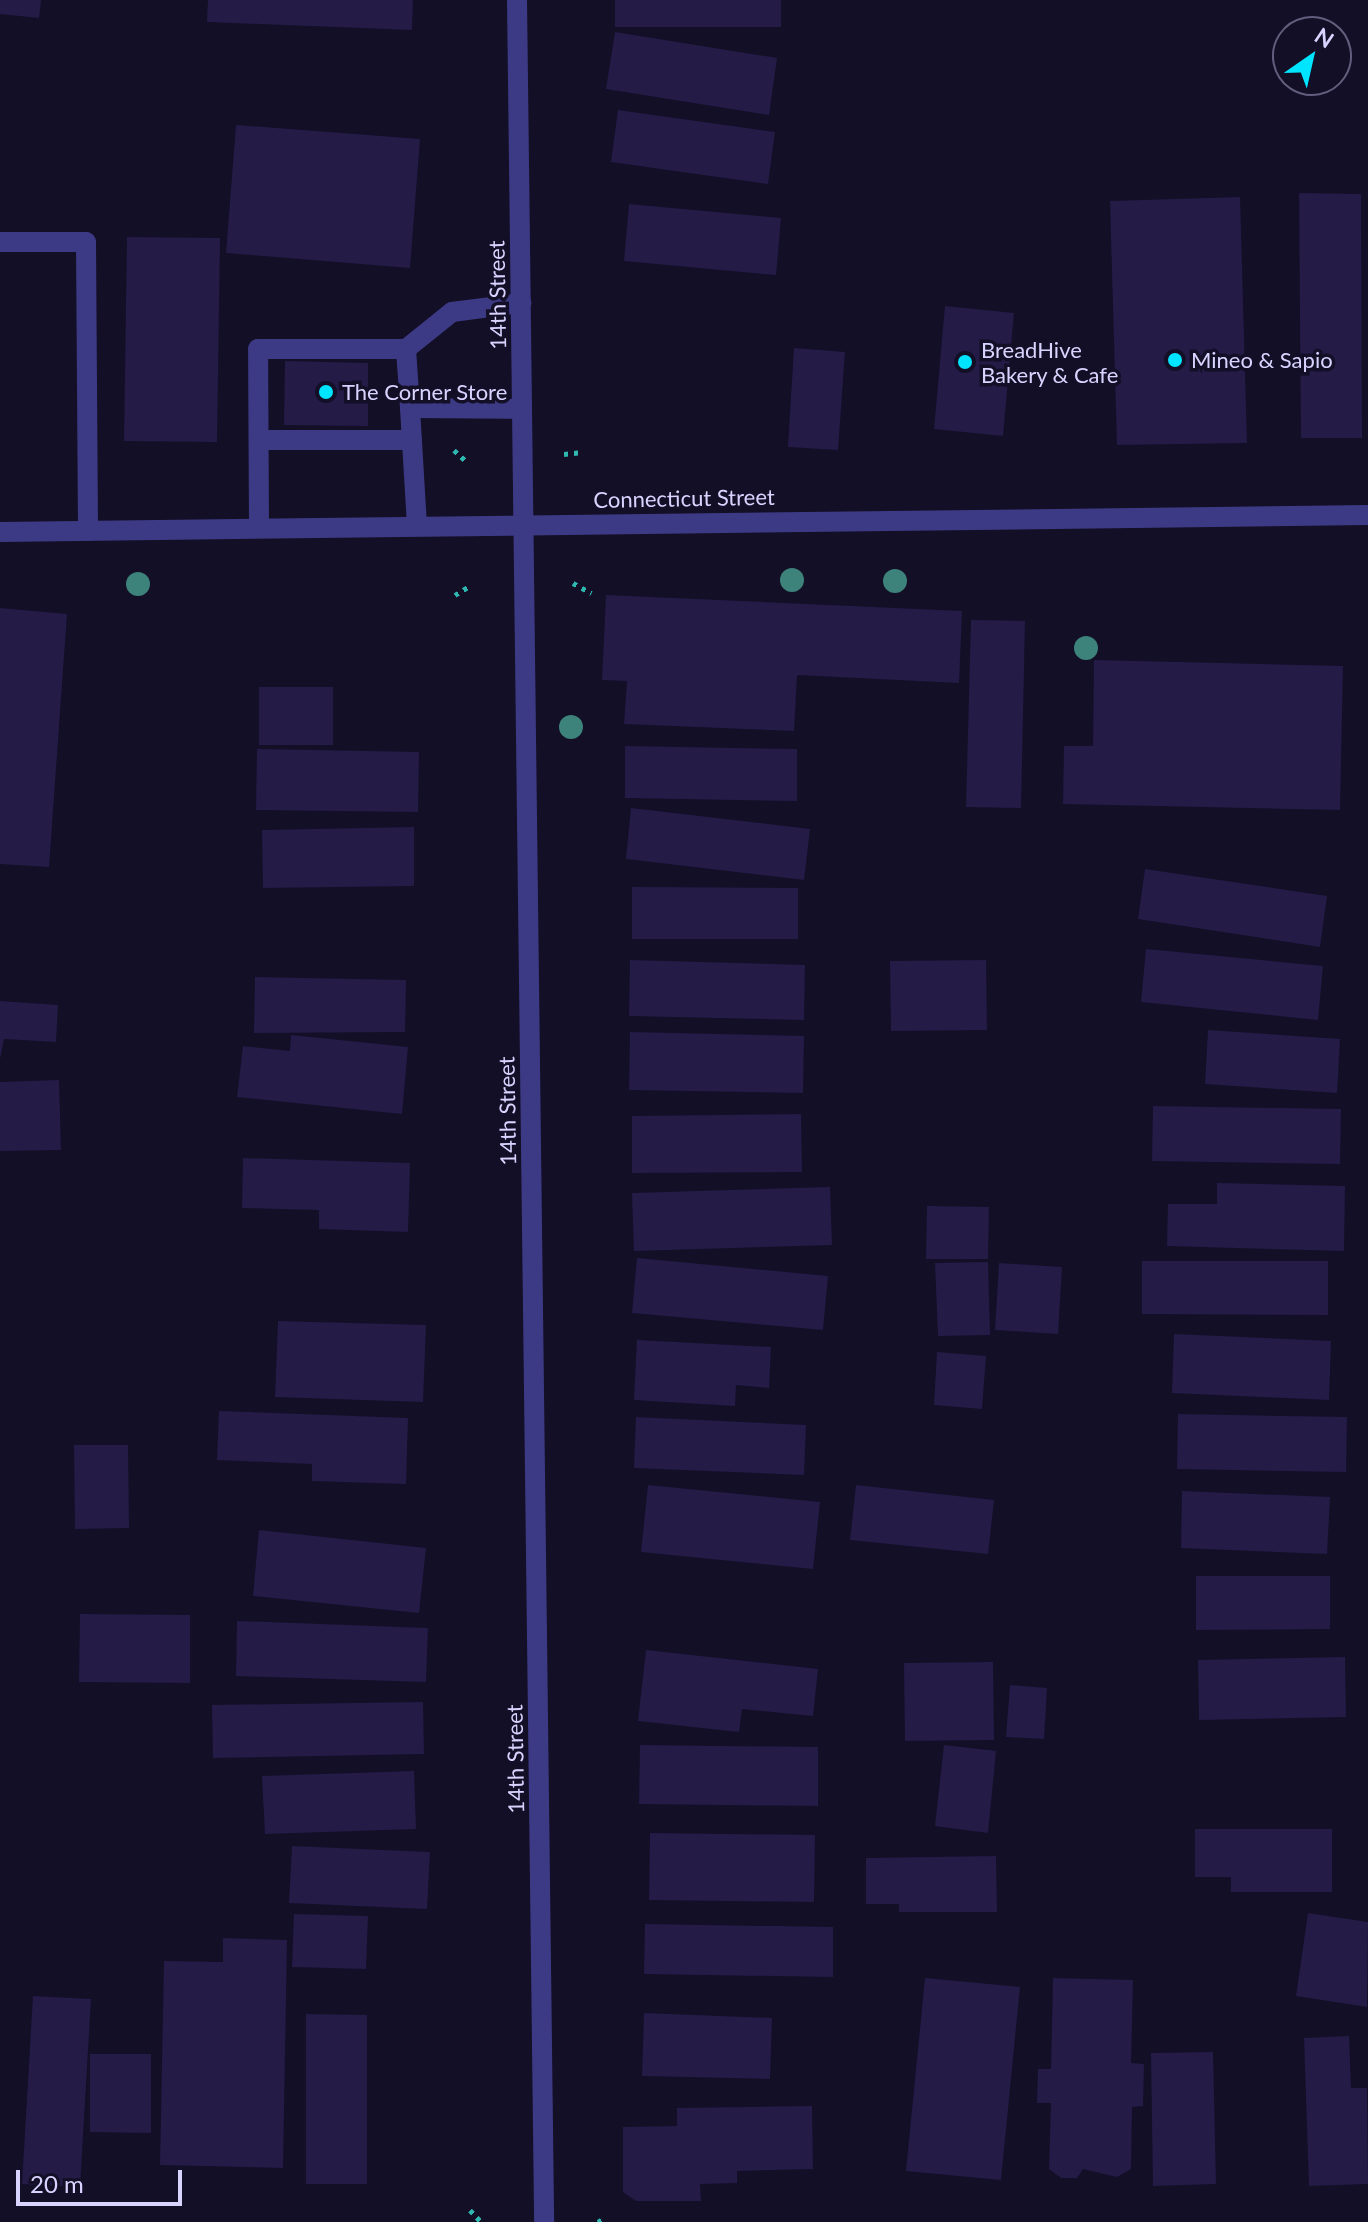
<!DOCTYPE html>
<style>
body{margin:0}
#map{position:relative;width:1368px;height:2222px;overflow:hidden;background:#130f26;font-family:Lato,sans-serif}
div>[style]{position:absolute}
.building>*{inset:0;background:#241b47}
.path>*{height:5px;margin-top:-2.5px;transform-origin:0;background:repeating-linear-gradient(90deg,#2fb8b0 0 4px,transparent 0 10px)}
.minor>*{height:20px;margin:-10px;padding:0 10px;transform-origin:10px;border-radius:10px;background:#3d3a85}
.trees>*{width:24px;height:24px;margin:-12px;border-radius:50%;background:#3d827b}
.dots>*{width:22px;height:22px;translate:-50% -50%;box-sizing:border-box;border:4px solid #130f26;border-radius:50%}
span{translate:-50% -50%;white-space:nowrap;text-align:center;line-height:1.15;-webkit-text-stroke:7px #130f26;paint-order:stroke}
.street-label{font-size:22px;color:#d9d4ff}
.poi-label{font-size:22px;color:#d9d4ff}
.left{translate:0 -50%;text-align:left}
.north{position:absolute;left:1272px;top:16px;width:80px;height:80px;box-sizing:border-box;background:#130f26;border:2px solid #625e7d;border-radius:50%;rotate:34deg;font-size:22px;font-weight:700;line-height:32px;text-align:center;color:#d9d4ff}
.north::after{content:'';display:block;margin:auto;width:28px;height:36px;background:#00e5ff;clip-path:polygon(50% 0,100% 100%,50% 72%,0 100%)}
.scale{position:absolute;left:16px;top:2170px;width:166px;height:36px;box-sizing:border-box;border:4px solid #d9d4ff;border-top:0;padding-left:10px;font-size:24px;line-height:28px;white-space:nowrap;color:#d9d4ff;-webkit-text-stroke:6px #130f26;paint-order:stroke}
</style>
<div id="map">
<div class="building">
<i style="clip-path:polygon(0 0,41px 0,39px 18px,0 14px)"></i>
<i style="clip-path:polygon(208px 0,413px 0,412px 30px,207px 22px)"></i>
<i style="clip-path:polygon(615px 0,781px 0,781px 27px,615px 27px)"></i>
<i style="clip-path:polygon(615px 32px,777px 58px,769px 115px,606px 89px)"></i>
<i style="clip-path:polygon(618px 110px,775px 132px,768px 184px,611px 162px)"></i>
<i style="clip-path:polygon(236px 125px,420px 139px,410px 268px,226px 253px)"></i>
<i style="clip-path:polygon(1299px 193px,1361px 194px,1362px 438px,1301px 438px)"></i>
<i style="clip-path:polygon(1240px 197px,1247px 443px,1117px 445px,1110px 201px)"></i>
<i style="clip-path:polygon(629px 204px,781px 218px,776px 275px,624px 261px)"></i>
<i style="clip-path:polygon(127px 237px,220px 238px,217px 442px,124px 441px)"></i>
<i style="clip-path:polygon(945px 306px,1014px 313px,1003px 436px,934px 429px)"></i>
<i style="clip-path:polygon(794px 348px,845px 352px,838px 450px,788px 447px)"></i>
<i style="clip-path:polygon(285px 361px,368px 363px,368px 426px,284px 425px)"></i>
<i style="clip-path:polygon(606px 595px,962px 611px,959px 683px,797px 675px,794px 731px,624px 724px,627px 681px,602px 680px)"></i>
<i style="clip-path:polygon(0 608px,67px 614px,49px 867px,0 864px)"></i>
<i style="clip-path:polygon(971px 620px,1025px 621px,1021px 808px,966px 807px)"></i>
<i style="clip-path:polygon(1094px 660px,1343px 666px,1340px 810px,1063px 804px,1064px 746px,1093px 746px)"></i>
<i style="clip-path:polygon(259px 687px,333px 687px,333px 745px,259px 745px)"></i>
<i style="clip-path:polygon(625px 746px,797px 749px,797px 801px,625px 798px)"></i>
<i style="clip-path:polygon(257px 749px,419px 752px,418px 812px,256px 810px)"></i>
<i style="clip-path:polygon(631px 808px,810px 829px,804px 880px,626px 859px)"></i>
<i style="clip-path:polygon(414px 827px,414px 886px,263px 888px,262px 830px)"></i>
<i style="clip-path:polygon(1145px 869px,1327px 896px,1320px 947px,1138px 919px)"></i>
<i style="clip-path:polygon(632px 887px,798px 888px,798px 939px,632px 939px)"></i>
<i style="clip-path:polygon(1146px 949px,1323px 966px,1318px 1020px,1141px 1002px)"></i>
<i style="clip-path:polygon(630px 960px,805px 965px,804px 1020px,629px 1016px)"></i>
<i style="clip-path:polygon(986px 960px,987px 1030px,891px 1031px,890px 961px)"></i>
<i style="clip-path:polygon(255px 977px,406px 980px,405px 1032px,254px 1033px)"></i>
<i style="clip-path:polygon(0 1001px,58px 1005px,56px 1042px,4px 1039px,0 1059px)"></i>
<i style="clip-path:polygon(1208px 1030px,1340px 1039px,1337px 1093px,1205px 1084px)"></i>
<i style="clip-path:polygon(630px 1032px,804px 1036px,803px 1093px,629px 1090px)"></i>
<i style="clip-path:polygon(291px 1035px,408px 1047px,402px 1114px,237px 1097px,243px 1046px,290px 1051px)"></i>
<i style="clip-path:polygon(59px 1080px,61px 1150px,0 1151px,0 1082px)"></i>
<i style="clip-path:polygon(1153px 1106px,1341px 1109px,1340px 1164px,1152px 1161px)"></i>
<i style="clip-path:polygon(801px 1114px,802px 1172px,632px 1173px,632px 1116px)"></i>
<i style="clip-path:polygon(243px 1158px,410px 1163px,408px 1232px,319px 1229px,319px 1210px,242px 1208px)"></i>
<i style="clip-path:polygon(1217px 1183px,1345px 1186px,1344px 1251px,1167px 1246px,1168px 1204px,1217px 1204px)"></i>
<i style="clip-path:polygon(830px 1187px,832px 1245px,634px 1251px,632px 1193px)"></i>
<i style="clip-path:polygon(927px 1206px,989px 1207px,988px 1259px,926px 1259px)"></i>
<i style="clip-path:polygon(637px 1258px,828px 1276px,823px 1330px,632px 1313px)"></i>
<i style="clip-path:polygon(1142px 1261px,1328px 1261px,1328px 1315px,1142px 1314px)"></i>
<i style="clip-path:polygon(988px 1262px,990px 1335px,938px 1336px,935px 1263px)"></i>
<i style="clip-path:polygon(999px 1263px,1062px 1267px,1058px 1334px,995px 1330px)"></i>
<i style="clip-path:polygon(278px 1321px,426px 1325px,423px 1402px,275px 1397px)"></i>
<i style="clip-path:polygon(1174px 1334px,1331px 1341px,1329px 1400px,1172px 1393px)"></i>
<i style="clip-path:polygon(637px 1340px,771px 1347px,769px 1388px,736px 1385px,735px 1406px,634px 1400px)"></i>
<i style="clip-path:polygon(937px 1352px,986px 1356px,982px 1409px,934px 1405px)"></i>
<i style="clip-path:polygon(219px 1411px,408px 1418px,406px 1484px,312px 1481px,312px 1464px,217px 1460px)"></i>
<i style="clip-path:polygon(1178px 1414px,1347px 1417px,1346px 1472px,1177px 1469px)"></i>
<i style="clip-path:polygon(636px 1417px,806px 1425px,804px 1475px,634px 1468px)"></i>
<i style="clip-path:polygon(74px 1445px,128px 1445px,129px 1528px,75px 1529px)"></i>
<i style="clip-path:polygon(648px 1485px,820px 1502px,813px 1569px,641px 1552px)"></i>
<i style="clip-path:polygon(856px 1485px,994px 1500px,988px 1554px,850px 1540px)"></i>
<i style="clip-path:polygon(1182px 1491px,1330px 1497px,1327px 1554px,1181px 1548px)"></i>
<i style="clip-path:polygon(259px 1530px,426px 1548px,419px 1613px,253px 1596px)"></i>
<i style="clip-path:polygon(1196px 1576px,1330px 1576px,1330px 1629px,1196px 1630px)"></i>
<i style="clip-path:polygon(80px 1614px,190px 1615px,190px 1683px,79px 1682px)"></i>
<i style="clip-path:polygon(237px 1621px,428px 1628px,426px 1682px,236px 1676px)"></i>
<i style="clip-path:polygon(646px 1650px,818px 1669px,813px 1716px,742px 1709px,739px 1732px,638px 1721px)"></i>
<i style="clip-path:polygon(1345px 1657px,1346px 1717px,1199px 1720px,1198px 1660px)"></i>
<i style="clip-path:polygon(993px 1662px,994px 1740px,905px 1741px,904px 1663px)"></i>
<i style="clip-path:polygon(1010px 1685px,1047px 1688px,1044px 1739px,1006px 1737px)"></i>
<i style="clip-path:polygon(423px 1702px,424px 1754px,213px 1758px,212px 1705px)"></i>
<i style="clip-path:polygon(640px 1745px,818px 1747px,818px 1806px,639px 1804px)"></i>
<i style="clip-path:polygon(944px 1745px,996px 1751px,988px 1833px,935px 1826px)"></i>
<i style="clip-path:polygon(414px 1771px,416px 1829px,265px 1834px,262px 1776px)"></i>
<i style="clip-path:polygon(1195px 1829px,1332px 1829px,1332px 1892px,1231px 1892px,1231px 1877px,1195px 1877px)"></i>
<i style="clip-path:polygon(650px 1833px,815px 1835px,814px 1902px,649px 1900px)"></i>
<i style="clip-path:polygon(292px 1846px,430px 1852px,427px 1909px,289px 1903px)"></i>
<i style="clip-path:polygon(996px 1856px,997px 1912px,899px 1912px,899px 1904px,866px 1904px,866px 1858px)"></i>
<i style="clip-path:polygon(1308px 1913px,1368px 1922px,1367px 2007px,1296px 1996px)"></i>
<i style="clip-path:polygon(294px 1914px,368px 1916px,366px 1969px,292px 1967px)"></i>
<i style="clip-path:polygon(645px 1924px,833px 1927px,833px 1977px,644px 1974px)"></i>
<i style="clip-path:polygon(223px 1938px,287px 1940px,283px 2168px,160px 2165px,164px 1961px,223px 1962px)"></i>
<i style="clip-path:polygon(925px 1978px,1020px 1987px,1001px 2180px,906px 2171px)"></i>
<i style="clip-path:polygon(1053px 1978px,1133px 1980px,1131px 2063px,1144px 2064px,1143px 2106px,1132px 2107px,1131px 2169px,1117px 2177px,1083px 2169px,1077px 2178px,1061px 2178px,1049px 2169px,1051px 2103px,1037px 2103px,1038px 2069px,1051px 2069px)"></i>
<i style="clip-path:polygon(33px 1996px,91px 1999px,80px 2187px,22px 2184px)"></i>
<i style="clip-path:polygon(644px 2013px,772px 2018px,770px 2079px,642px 2076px)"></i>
<i style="clip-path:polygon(306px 2014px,367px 2015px,367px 2184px,306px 2184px)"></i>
<i style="clip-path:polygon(1349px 2036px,1351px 2088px,1367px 2088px,1368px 2184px,1309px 2186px,1304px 2038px)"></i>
<i style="clip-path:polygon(1213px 2052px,1216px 2184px,1153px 2186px,1151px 2053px)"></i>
<i style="clip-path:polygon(90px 2054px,151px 2054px,151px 2133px,90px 2132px)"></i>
<i style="clip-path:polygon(812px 2106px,813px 2169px,737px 2171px,737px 2183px,700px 2184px,701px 2201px,636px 2201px,623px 2192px,623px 2127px,677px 2126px,677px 2108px)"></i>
</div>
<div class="path">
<i style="left:454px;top:450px;width:16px;rotate:43deg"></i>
<i style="left:564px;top:454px;width:19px;rotate:-6deg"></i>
<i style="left:573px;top:583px;width:21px;rotate:29deg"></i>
<i style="left:455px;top:595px;width:15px;rotate:-32deg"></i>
<i style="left:470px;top:2210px;width:16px;rotate:47deg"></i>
<i style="left:598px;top:2222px;width:7px;rotate:-34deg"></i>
</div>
<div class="minor">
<i style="left:517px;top:0;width:2222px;rotate:89.3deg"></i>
<i style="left:0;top:242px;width:86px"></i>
<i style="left:86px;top:242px;width:289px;rotate:89.6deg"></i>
<i style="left:406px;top:349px;width:59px;rotate:-38.8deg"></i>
<i style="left:452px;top:312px;width:70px;rotate:-7.4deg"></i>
<i style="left:259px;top:440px;width:153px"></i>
<i style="left:417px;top:526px;width:118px;rotate:-93.4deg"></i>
<i style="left:410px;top:408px;width:112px;rotate:0.5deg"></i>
<i style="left:259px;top:527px;width:178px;rotate:-90.3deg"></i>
<i style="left:258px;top:349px;width:148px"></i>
<i style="left:406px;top:349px;width:59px;rotate:86.1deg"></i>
<i style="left:0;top:532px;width:1368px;rotate:-0.71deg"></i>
</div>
<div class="trees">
<i style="left:792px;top:580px"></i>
<i style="left:895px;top:581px"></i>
<i style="left:138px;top:584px"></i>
<i style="left:1086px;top:648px"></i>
<i style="left:571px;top:727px"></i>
</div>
<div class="dots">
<i style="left:1175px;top:360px;background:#00e5ff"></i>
<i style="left:965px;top:362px;background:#00e5ff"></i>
<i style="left:326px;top:392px;background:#00e5ff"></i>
</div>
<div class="street-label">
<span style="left:497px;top:295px;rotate:-91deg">14th Street</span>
<span style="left:684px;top:498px;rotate:-1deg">Connecticut Street</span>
<span style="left:507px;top:1111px;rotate:-91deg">14th Street</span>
<span style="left:515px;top:1759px;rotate:-91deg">14th Street</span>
</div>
<div class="poi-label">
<span class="left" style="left:981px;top:362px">BreadHive<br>Bakery &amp; Cafe</span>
<span class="left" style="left:1191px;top:360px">Mineo &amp; Sapio</span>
<span class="left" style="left:342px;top:392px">The Corner Store</span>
</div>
<div class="north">N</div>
<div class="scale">20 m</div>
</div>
